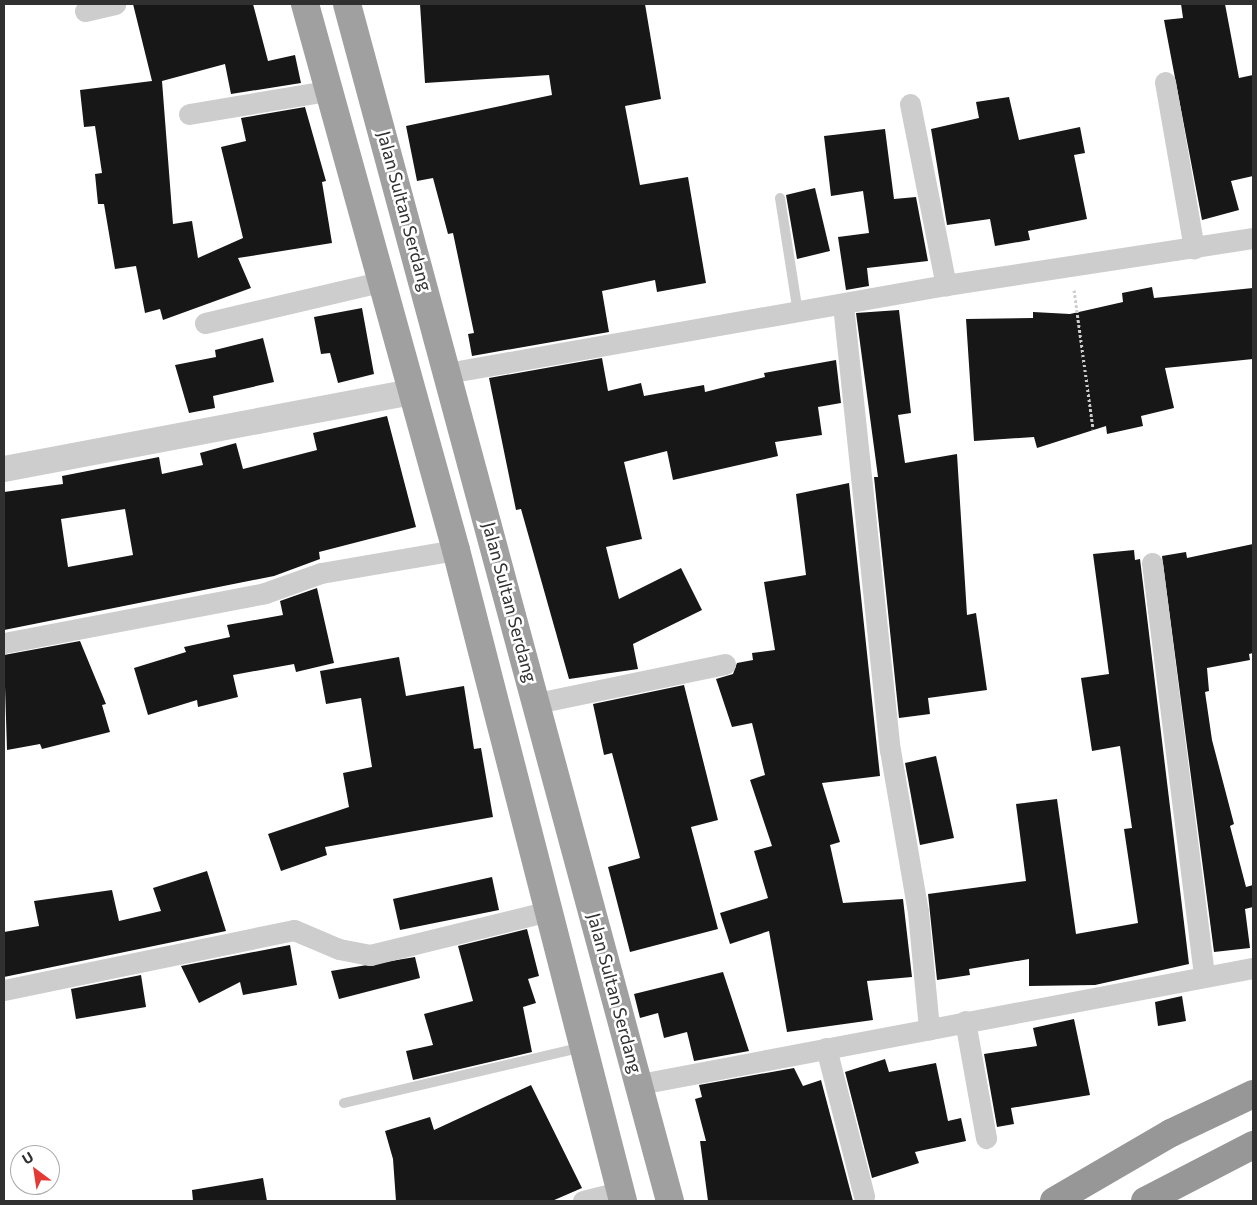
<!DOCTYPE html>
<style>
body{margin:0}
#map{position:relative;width:1257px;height:1205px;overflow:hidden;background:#fff;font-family:Commissioner,sans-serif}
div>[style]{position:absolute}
.building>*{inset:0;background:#171717}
.path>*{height:3px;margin-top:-1.5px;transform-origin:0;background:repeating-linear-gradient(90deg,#cdcdcd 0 2.5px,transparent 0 5px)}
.service>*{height:10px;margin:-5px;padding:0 5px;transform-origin:5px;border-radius:5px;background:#cdcdcd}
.minor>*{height:21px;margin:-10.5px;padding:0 10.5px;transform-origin:10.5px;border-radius:10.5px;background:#cdcdcd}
.tertiary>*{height:26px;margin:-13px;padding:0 13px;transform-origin:13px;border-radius:13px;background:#cdcdcd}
.trunk>*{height:28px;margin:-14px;padding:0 14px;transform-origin:14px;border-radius:14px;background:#a0a0a0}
.motorway>*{height:28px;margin:-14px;padding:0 14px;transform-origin:14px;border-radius:14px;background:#979797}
span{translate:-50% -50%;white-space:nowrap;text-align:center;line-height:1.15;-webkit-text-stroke:5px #fff;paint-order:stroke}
.street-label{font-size:18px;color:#303030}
.frame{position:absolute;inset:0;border:5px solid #303030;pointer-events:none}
.north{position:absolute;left:10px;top:1145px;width:50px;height:50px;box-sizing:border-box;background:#fff;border:1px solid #acacac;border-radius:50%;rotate:329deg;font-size:14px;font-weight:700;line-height:20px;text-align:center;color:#303030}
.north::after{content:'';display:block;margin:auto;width:18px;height:22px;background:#e43a36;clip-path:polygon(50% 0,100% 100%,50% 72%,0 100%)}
</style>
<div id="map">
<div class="building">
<i style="clip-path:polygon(133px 4px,253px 4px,268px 61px,295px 55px,301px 83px,231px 94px,225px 64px,162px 81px,173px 224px,192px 221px,198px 258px,243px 238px,221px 147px,246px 141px,241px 118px,305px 107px,326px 181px,322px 182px,332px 243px,238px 258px,251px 288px,163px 320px,160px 309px,145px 313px,136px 266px,115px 269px,104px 204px,98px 204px,95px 174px,102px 173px,95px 126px,84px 127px,80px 90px,152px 81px)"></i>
<i style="clip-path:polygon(420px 4px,645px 4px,661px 99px,625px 106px,640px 185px,688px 177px,706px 283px,657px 292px,655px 280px,602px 291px,609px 332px,472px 356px,468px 334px,474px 333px,453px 233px,448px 234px,433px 178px,417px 181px,406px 126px,552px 95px,549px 75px,425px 83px)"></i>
<i style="clip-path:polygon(1181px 4px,1225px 4px,1239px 78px,1253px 75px,1253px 176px,1231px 181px,1239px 210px,1202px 220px,1164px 20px,1183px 18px)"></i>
<i style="clip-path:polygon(1009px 97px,1019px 140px,1080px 127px,1085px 153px,1074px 155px,1087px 219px,1028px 231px,1030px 240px,995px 246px,990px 219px,947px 225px,931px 129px,979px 118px,976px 102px)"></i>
<i style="clip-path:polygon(885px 129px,894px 199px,916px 197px,928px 261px,867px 268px,869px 286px,846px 290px,838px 237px,869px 233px,863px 191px,831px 196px,824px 136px)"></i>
<i style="clip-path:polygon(815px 188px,830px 251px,797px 259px,786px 195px)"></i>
<i style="clip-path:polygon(1152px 287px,1154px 298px,1253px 288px,1253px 359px,1165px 368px,1174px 408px,1141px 416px,1143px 426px,1107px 434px,1106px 426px,1037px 448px,1034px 437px,974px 441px,966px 319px,1033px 318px,1033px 312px,1070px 314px,1123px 302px,1122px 293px)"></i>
<i style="clip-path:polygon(362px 308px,374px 374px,338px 383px,330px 353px,321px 354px,314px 317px)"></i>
<i style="clip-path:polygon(899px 310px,911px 413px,898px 415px,905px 463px,957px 454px,967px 615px,976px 613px,987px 690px,928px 698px,930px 714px,899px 718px,874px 477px,878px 477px,856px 313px)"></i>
<i style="clip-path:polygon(263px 338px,274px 382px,213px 396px,215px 408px,189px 413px,175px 365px,216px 357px,215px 350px)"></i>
<i style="clip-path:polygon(602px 358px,608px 391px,641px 383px,644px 396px,704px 385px,705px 392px,765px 377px,764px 373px,836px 360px,841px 403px,818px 407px,822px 435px,775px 442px,778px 456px,673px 480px,667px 451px,624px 462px,642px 539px,606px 547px,619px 599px,681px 568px,702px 610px,633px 644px,638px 669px,569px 679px,521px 509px,516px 510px,489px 378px)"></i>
<i style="clip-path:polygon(evenodd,387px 416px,416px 527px,319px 552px,320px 559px,274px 576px,4px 630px,4px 492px,63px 484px,62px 476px,159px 457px,162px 474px,203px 465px,200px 453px,236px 443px,243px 469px,317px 450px,313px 433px,387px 416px,125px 509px,133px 555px,68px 567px,61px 519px,125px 509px)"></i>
<i style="clip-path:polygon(849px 483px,880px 776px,822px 783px,840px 842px,830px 845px,843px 903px,903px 899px,912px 977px,867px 981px,873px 1020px,787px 1032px,769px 931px,730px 944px,720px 913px,768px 898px,754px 851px,772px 846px,750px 780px,765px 775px,752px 723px,732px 727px,716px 679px,733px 674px,737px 663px,753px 660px,752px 653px,775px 650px,764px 582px,806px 575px,796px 494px)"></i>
<i style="clip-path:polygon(1253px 544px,1253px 653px,1249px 654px,1250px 660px,1207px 668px,1209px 691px,1205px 692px,1212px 740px,1234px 824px,1230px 826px,1246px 887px,1253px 885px,1253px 907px,1245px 909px,1250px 948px,1214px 952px,1162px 556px,1186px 552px,1187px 558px)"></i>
<i style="clip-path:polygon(1134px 550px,1135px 560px,1140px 559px,1189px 964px,1095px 985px,1029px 986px,1029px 959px,969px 969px,970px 975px,937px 980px,928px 894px,1026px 881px,1016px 804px,1057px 799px,1076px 934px,1138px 923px,1124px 829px,1132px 828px,1120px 746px,1092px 751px,1081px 678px,1109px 674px,1093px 554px)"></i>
<i style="clip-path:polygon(317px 588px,334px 663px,296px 672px,294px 664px,233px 675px,238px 697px,198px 707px,197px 700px,148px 715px,134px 668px,186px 652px,184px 647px,230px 637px,227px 625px,283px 615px,280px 601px)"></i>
<i style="clip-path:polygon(80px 641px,106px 704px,102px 705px,110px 732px,42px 749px,40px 744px,7px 750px,4px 655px)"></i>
<i style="clip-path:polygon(399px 657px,406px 696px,464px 686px,474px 749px,481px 748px,493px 817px,325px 847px,327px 855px,281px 871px,268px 834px,349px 807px,343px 773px,372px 767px,361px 698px,326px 704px,320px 671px)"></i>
<i style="clip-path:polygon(684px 685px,718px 820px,691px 827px,718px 929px,630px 952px,608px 867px,640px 858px,612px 753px,604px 755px,593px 704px)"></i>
<i style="clip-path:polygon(936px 756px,954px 838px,920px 845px,905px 763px)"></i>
<i style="clip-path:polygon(207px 871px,226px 931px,4px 977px,4px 932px,39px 926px,34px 901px,112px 890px,119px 921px,161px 911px,153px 888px)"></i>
<i style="clip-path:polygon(492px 877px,499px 910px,400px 930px,393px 899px)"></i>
<i style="clip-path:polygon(527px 929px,539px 976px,528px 979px,536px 1003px,523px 1007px,532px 1052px,413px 1080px,406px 1051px,433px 1045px,424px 1014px,473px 1001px,458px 946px)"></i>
<i style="clip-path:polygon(290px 945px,297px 985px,243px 995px,240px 982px,199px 1003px,181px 966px)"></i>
<i style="clip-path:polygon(415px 957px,420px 978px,339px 999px,331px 971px)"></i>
<i style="clip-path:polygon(723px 972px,749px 1051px,694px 1061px,687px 1032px,664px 1038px,658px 1013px,640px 1018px,634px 994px)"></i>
<i style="clip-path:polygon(141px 975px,146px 1007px,76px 1019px,71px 989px)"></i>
<i style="clip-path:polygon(1182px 996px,1186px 1021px,1158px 1026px,1155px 1002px)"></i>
<i style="clip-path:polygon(1074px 1019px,1090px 1095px,1011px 1108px,1014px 1124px,997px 1127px,984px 1054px,1037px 1046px,1033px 1028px)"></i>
<i style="clip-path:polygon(885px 1059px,889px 1072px,936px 1063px,948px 1121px,961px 1118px,966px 1141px,915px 1152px,919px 1163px,872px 1178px,845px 1072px)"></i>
<i style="clip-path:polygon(794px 1068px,803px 1086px,821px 1080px,853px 1201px,708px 1201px,700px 1141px,706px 1141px,695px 1099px,702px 1097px,699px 1085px)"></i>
<i style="clip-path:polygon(531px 1085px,582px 1188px,552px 1201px,396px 1201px,393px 1159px,385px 1131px,430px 1117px,434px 1130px)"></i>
<i style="clip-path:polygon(263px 1178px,267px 1201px,193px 1201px,192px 1190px)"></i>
</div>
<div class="path">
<i style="left:1074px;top:290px;width:140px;rotate:82.2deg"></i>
</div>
<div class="service">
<i style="left:780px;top:198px;width:116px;rotate:81.1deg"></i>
<i style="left:344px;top:1103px;width:244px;rotate:-13.2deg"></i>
</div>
<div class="minor">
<i style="left:85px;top:11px;width:31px;rotate:-13deg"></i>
<i style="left:1165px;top:82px;width:169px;rotate:80.1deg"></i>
<i style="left:910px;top:104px;width:185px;rotate:78.8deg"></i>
<i style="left:189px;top:114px;width:145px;rotate:-9.5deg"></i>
<i style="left:843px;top:305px;width:447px;rotate:84deg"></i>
<i style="left:890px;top:750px;width:164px;rotate:80.2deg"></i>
<i style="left:918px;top:912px;width:118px;rotate:84.6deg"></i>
<i style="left:205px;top:323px;width:184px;rotate:-13.2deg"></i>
<i style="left:447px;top:373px;width:507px;rotate:-10deg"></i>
<i style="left:946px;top:285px;width:311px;rotate:-8.7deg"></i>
<i style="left:1152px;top:563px;width:416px;rotate:82.8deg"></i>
<i style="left:4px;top:643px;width:266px;rotate:-10.8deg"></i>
<i style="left:265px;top:593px;width:59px;rotate:-19.7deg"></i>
<i style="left:321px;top:573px;width:137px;rotate:-9.7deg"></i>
<i style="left:537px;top:703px;width:192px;rotate:-11.7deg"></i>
<i style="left:4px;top:990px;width:296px;rotate:-11.7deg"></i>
<i style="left:294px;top:930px;width:49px;rotate:22.9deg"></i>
<i style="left:339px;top:949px;width:32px;rotate:11deg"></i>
<i style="left:370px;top:955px;width:184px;rotate:-13.8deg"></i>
<i style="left:965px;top:1021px;width:119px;rotate:79.8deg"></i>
<i style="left:826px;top:1048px;width:153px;rotate:75.6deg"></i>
<i style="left:640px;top:1084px;width:624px;rotate:-10.72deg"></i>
<i style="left:583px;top:1201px;width:38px;rotate:-14deg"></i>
</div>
<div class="tertiary">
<i style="left:4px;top:469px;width:414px;rotate:-10.7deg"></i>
</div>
<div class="trunk">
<i style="left:305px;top:4px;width:566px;rotate:74.54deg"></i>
<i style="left:456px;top:550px;width:672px;rotate:75.61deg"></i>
<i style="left:347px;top:4px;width:1240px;rotate:74.9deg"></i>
</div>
<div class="motorway">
<i style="left:1054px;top:1201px;width:135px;rotate:-30.2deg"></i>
<i style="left:1171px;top:1133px;width:91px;rotate:-25.4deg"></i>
<i style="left:1145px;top:1201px;width:122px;rotate:-27.4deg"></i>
</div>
<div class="street-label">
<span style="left:405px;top:211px;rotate:75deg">Jalan Sultan Serdang</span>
<span style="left:510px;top:602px;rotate:75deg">Jalan Sultan Serdang</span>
<span style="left:615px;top:993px;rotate:75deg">Jalan Sultan Serdang</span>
</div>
<div class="frame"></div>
<div class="north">U</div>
</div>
